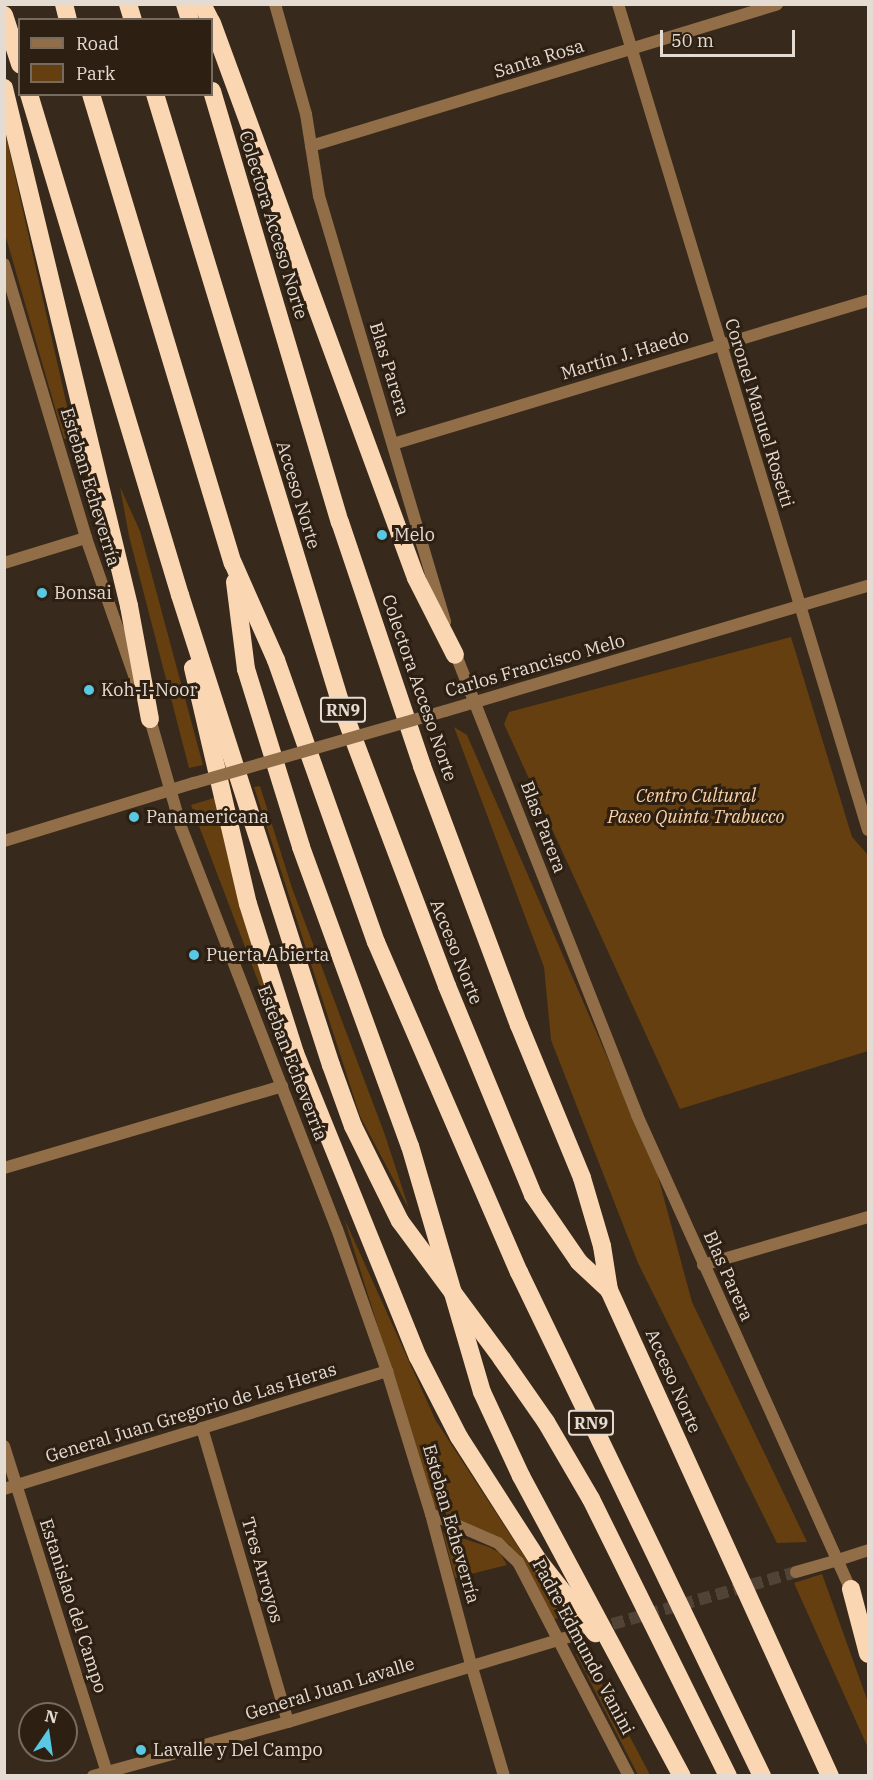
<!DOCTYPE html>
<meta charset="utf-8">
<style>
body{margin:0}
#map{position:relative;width:873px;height:1780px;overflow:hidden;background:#37291b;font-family:"IBM Plex Serif",serif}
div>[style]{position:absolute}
.green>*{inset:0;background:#653f10}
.tertiary-tunnel>*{height:12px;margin-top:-6px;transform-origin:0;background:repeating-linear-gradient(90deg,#514437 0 12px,transparent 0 18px)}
.minor>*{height:12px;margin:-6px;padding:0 6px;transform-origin:6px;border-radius:6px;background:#926e48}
.tertiary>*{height:12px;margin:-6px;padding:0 6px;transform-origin:6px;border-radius:6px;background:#926e48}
.motorway>*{height:18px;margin:-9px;padding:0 9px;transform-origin:9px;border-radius:9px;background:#fad6b2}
.tertiary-bridge>*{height:12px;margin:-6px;padding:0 6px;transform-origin:6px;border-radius:6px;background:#926e48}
.motorway-bridge>*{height:18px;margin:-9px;padding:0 9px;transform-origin:9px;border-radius:9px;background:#fad6b2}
.dots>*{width:16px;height:16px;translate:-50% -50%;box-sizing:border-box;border:3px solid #2d2012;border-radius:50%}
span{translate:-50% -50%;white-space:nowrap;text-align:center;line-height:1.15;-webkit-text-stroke:6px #2d2012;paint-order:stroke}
.shield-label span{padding:2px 4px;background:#2d2012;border:2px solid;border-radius:4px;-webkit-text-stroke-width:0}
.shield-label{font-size:16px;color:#e4dbd3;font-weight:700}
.street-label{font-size:18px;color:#e4dbd3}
.poi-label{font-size:18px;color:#e4dbd3}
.left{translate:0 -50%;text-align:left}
.park-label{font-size:18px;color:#fed3a7;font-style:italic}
.frame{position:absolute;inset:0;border:6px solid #e4dbd3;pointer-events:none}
.legend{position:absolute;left:18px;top:18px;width:195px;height:78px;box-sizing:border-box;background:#2d2012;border:2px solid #766b5f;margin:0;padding:8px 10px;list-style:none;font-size:18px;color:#e4dbd3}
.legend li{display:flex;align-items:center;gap:12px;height:30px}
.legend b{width:30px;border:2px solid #766b5f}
.north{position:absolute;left:18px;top:1702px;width:60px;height:60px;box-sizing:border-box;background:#2d2012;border:2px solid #766b5f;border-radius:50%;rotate:13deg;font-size:16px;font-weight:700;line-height:24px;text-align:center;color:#e4dbd3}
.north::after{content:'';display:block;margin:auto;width:21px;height:27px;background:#59c8e4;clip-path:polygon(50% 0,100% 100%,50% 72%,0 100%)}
.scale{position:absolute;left:660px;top:30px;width:135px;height:27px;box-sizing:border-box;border:3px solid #e4dbd3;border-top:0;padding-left:8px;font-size:18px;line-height:21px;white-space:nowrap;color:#e4dbd3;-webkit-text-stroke:4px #2d2012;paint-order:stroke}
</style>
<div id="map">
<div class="green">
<i style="clip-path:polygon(4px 131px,5px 131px,74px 437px,64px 439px,5px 234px)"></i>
<i style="clip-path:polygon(120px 487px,140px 531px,203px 765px,189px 768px,129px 536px)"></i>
<i style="clip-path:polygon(791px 637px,852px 837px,868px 855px,868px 1051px,680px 1109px,504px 724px,509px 712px)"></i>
<i style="clip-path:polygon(454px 727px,467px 735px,656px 1169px,692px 1302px,807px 1542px,777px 1543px,638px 1263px,551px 1040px,544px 967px)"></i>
<i style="clip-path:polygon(260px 786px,292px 888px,385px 1135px,409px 1209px,360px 1116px,254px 787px)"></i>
<i style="clip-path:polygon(214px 798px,239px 905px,285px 1052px,191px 805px)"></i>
<i style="clip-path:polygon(344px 1218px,436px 1421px,564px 1617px,554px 1619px,509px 1544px,440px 1514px,433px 1503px)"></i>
<i style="clip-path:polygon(443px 1532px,489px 1547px,500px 1553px,507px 1565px,455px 1578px)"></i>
<i style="clip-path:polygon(822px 1574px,868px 1702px,868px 1748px,794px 1583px)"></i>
<i style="clip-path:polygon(585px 1652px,648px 1771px,650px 1775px,638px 1775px,576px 1654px)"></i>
</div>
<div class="tertiary-tunnel">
<i style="left:595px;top:1629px;width:209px;rotate:-15.8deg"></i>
</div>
<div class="minor">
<i style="left:618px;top:4px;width:863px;rotate:73.16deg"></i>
<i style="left:311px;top:146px;width:487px;rotate:-16.9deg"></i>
<i style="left:393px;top:444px;width:496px;rotate:-16.8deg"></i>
<i style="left:4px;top:563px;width:86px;rotate:-17deg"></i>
<i style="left:4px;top:1168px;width:290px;rotate:-16.4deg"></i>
<i style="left:703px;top:1265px;width:172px;rotate:-16.2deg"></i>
<i style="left:202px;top:1428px;width:306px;rotate:73.7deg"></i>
<i style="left:4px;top:1446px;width:346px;rotate:72.5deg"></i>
<i style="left:4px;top:1489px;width:401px;rotate:-17.1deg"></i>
<i style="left:838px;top:1560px;width:32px;rotate:-18deg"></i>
<i style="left:471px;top:1664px;width:117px;rotate:73.6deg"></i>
</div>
<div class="tertiary">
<i style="left:275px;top:4px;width:114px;rotate:74.3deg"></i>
<i style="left:306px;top:114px;width:83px;rotate:81deg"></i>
<i style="left:319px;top:196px;width:444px;rotate:73.5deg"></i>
<i style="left:4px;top:264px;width:286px;rotate:73.3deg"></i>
<i style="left:86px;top:538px;width:155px;rotate:70.7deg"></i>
<i style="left:454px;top:650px;width:500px;rotate:68.5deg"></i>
<i style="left:637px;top:1115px;width:526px;rotate:65.77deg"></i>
<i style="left:445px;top:711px;width:441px;rotate:-16.5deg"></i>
<i style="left:148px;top:712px;width:120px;rotate:74deg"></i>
<i style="left:181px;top:827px;width:431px;rotate:68.8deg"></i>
<i style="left:337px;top:1229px;width:151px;rotate:70.6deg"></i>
<i style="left:387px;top:1371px;width:150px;rotate:72.9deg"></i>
<i style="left:431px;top:1514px;width:155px;rotate:75.1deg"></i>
<i style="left:4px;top:841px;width:199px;rotate:-17deg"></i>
<i style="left:431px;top:1514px;width:73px;rotate:23.4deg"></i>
<i style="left:498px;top:1543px;width:28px;rotate:44deg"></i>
<i style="left:518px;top:1562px;width:241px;rotate:62.6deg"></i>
<i style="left:796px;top:1572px;width:44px;rotate:-15.9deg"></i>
<i style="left:93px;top:1776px;width:202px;rotate:-15.5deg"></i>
<i style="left:288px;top:1722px;width:303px;rotate:-16.9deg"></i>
</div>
<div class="motorway">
<i style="left:64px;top:4px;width:16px;rotate:76deg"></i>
<i style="left:128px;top:4px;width:17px;rotate:73deg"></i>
<i style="left:185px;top:4px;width:17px;rotate:73deg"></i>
<i style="left:202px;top:4px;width:18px;rotate:63deg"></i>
<i style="left:4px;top:15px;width:52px;rotate:71.9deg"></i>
<i style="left:212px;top:23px;width:591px;rotate:69.82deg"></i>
<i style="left:416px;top:578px;width:86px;rotate:63.1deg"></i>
<i style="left:4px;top:88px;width:533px;rotate:76.43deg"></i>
<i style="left:129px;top:606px;width:115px;rotate:79.5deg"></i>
<i style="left:212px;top:91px;width:450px;rotate:73.5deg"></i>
<i style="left:340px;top:522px;width:257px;rotate:71.4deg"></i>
<i style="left:422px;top:766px;width:277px;rotate:69.5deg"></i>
<i style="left:519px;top:1025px;width:165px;rotate:67.6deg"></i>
<i style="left:582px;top:1178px;width:71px;rotate:73.6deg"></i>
<i style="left:602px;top:1246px;width:45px;rotate:81deg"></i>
<i style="left:29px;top:94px;width:523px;rotate:73.23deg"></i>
<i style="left:180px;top:595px;width:494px;rotate:72.2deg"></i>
<i style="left:331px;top:1065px;width:65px;rotate:70.2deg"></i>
<i style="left:353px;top:1126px;width:106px;rotate:63.7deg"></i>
<i style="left:91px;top:94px;width:490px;rotate:73.2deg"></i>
<i style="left:233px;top:563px;width:106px;rotate:66.1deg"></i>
<i style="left:276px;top:660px;width:299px;rotate:70.5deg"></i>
<i style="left:376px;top:942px;width:360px;rotate:66.6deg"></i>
<i style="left:519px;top:1272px;width:560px;rotate:64.26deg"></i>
<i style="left:155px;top:94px;width:642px;rotate:73.06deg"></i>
<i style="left:342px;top:708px;width:297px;rotate:69.3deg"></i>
<i style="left:447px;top:986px;width:226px;rotate:67.6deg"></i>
<i style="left:533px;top:1195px;width:81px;rotate:55.5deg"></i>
<i style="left:579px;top:1262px;width:41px;rotate:43deg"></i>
<i style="left:609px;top:1290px;width:534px;rotate:65.55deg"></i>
<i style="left:235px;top:582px;width:88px;rotate:82.8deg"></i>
<i style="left:246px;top:669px;width:186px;rotate:72.8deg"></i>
<i style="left:301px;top:847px;width:318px;rotate:70deg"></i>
<i style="left:410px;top:1146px;width:256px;rotate:73.7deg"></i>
<i style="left:482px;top:1392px;width:93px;rotate:65.1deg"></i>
<i style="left:521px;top:1476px;width:340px;rotate:61.8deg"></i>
<i style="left:193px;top:668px;width:242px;rotate:76.9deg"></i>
<i style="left:248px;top:904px;width:156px;rotate:72.5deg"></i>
<i style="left:295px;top:1053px;width:328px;rotate:68deg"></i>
<i style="left:418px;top:1357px;width:90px;rotate:62.9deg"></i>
<i style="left:459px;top:1437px;width:146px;rotate:57.3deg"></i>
<i style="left:538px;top:1560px;width:93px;rotate:52deg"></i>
<i style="left:502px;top:1359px;width:77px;rotate:55.1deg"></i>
<i style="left:546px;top:1422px;width:89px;rotate:59.7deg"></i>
<i style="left:591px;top:1499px;width:309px;rotate:63.7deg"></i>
<i style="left:851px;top:1589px;width:67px;rotate:75.3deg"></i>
</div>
<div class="tertiary-bridge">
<i style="left:194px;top:783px;width:261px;rotate:-16deg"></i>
</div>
<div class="motorway-bridge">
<i style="left:400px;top:1221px;width:172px;rotate:53.5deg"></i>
</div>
<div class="dots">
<i style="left:382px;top:535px;background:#59c8e4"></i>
<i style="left:42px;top:593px;background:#59c8e4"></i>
<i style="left:89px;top:690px;background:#59c8e4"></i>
<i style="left:134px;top:817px;background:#59c8e4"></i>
<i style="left:194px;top:955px;background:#59c8e4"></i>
<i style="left:141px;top:1750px;background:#59c8e4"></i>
</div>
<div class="shield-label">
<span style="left:343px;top:710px">RN9</span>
<span style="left:591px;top:1423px">RN9</span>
</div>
<div class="street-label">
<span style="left:539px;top:59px;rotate:-17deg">Santa Rosa</span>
<span style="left:273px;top:225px;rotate:73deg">Colectora Acceso Norte</span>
<span style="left:625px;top:355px;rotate:-17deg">Martín J. Haedo</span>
<span style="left:389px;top:369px;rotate:73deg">Blas Parera</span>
<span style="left:759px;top:413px;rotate:73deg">Coronel Manuel Rosetti</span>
<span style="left:90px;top:487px;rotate:73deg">Esteban Echeverría</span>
<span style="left:298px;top:495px;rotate:73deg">Acceso Norte</span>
<span style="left:535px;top:666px;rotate:-16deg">Carlos Francisco Melo</span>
<span style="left:419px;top:688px;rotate:71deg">Colectora Acceso Norte</span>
<span style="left:543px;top:827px;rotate:69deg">Blas Parera</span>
<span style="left:456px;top:952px;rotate:68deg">Acceso Norte</span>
<span style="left:292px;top:1063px;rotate:69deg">Esteban Echeverría</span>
<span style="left:728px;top:1276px;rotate:66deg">Blas Parera</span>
<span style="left:673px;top:1381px;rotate:66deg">Acceso Norte</span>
<span style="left:191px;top:1413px;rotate:-17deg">General Juan Gregorio de Las Heras</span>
<span style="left:451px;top:1524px;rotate:74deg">Esteban Echeverría</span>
<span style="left:262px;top:1570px;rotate:74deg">Tres Arroyos</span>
<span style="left:73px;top:1606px;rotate:72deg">Estanislao del Campo</span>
<span style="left:583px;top:1647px;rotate:62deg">Padre Edmundo Vanini</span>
<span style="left:330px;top:1689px;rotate:-17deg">General Juan Lavalle</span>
</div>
<div class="poi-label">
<span class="left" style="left:394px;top:535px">Melo</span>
<span class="left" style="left:54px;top:593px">Bonsai</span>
<span class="left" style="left:101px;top:690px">Koh-I-Noor</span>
<span class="left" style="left:146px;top:817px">Panamericana</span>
<span class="left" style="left:206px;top:955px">Puerta Abierta</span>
<span class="left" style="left:153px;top:1750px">Lavalle y Del Campo</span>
</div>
<div class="park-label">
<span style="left:696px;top:807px">Centro Cultural<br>Paseo Quinta Trabucco</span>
</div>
<div class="frame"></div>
<ul class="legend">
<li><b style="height:8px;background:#926e48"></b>Road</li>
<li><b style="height:16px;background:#653f10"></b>Park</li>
</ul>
<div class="north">N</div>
<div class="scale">50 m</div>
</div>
